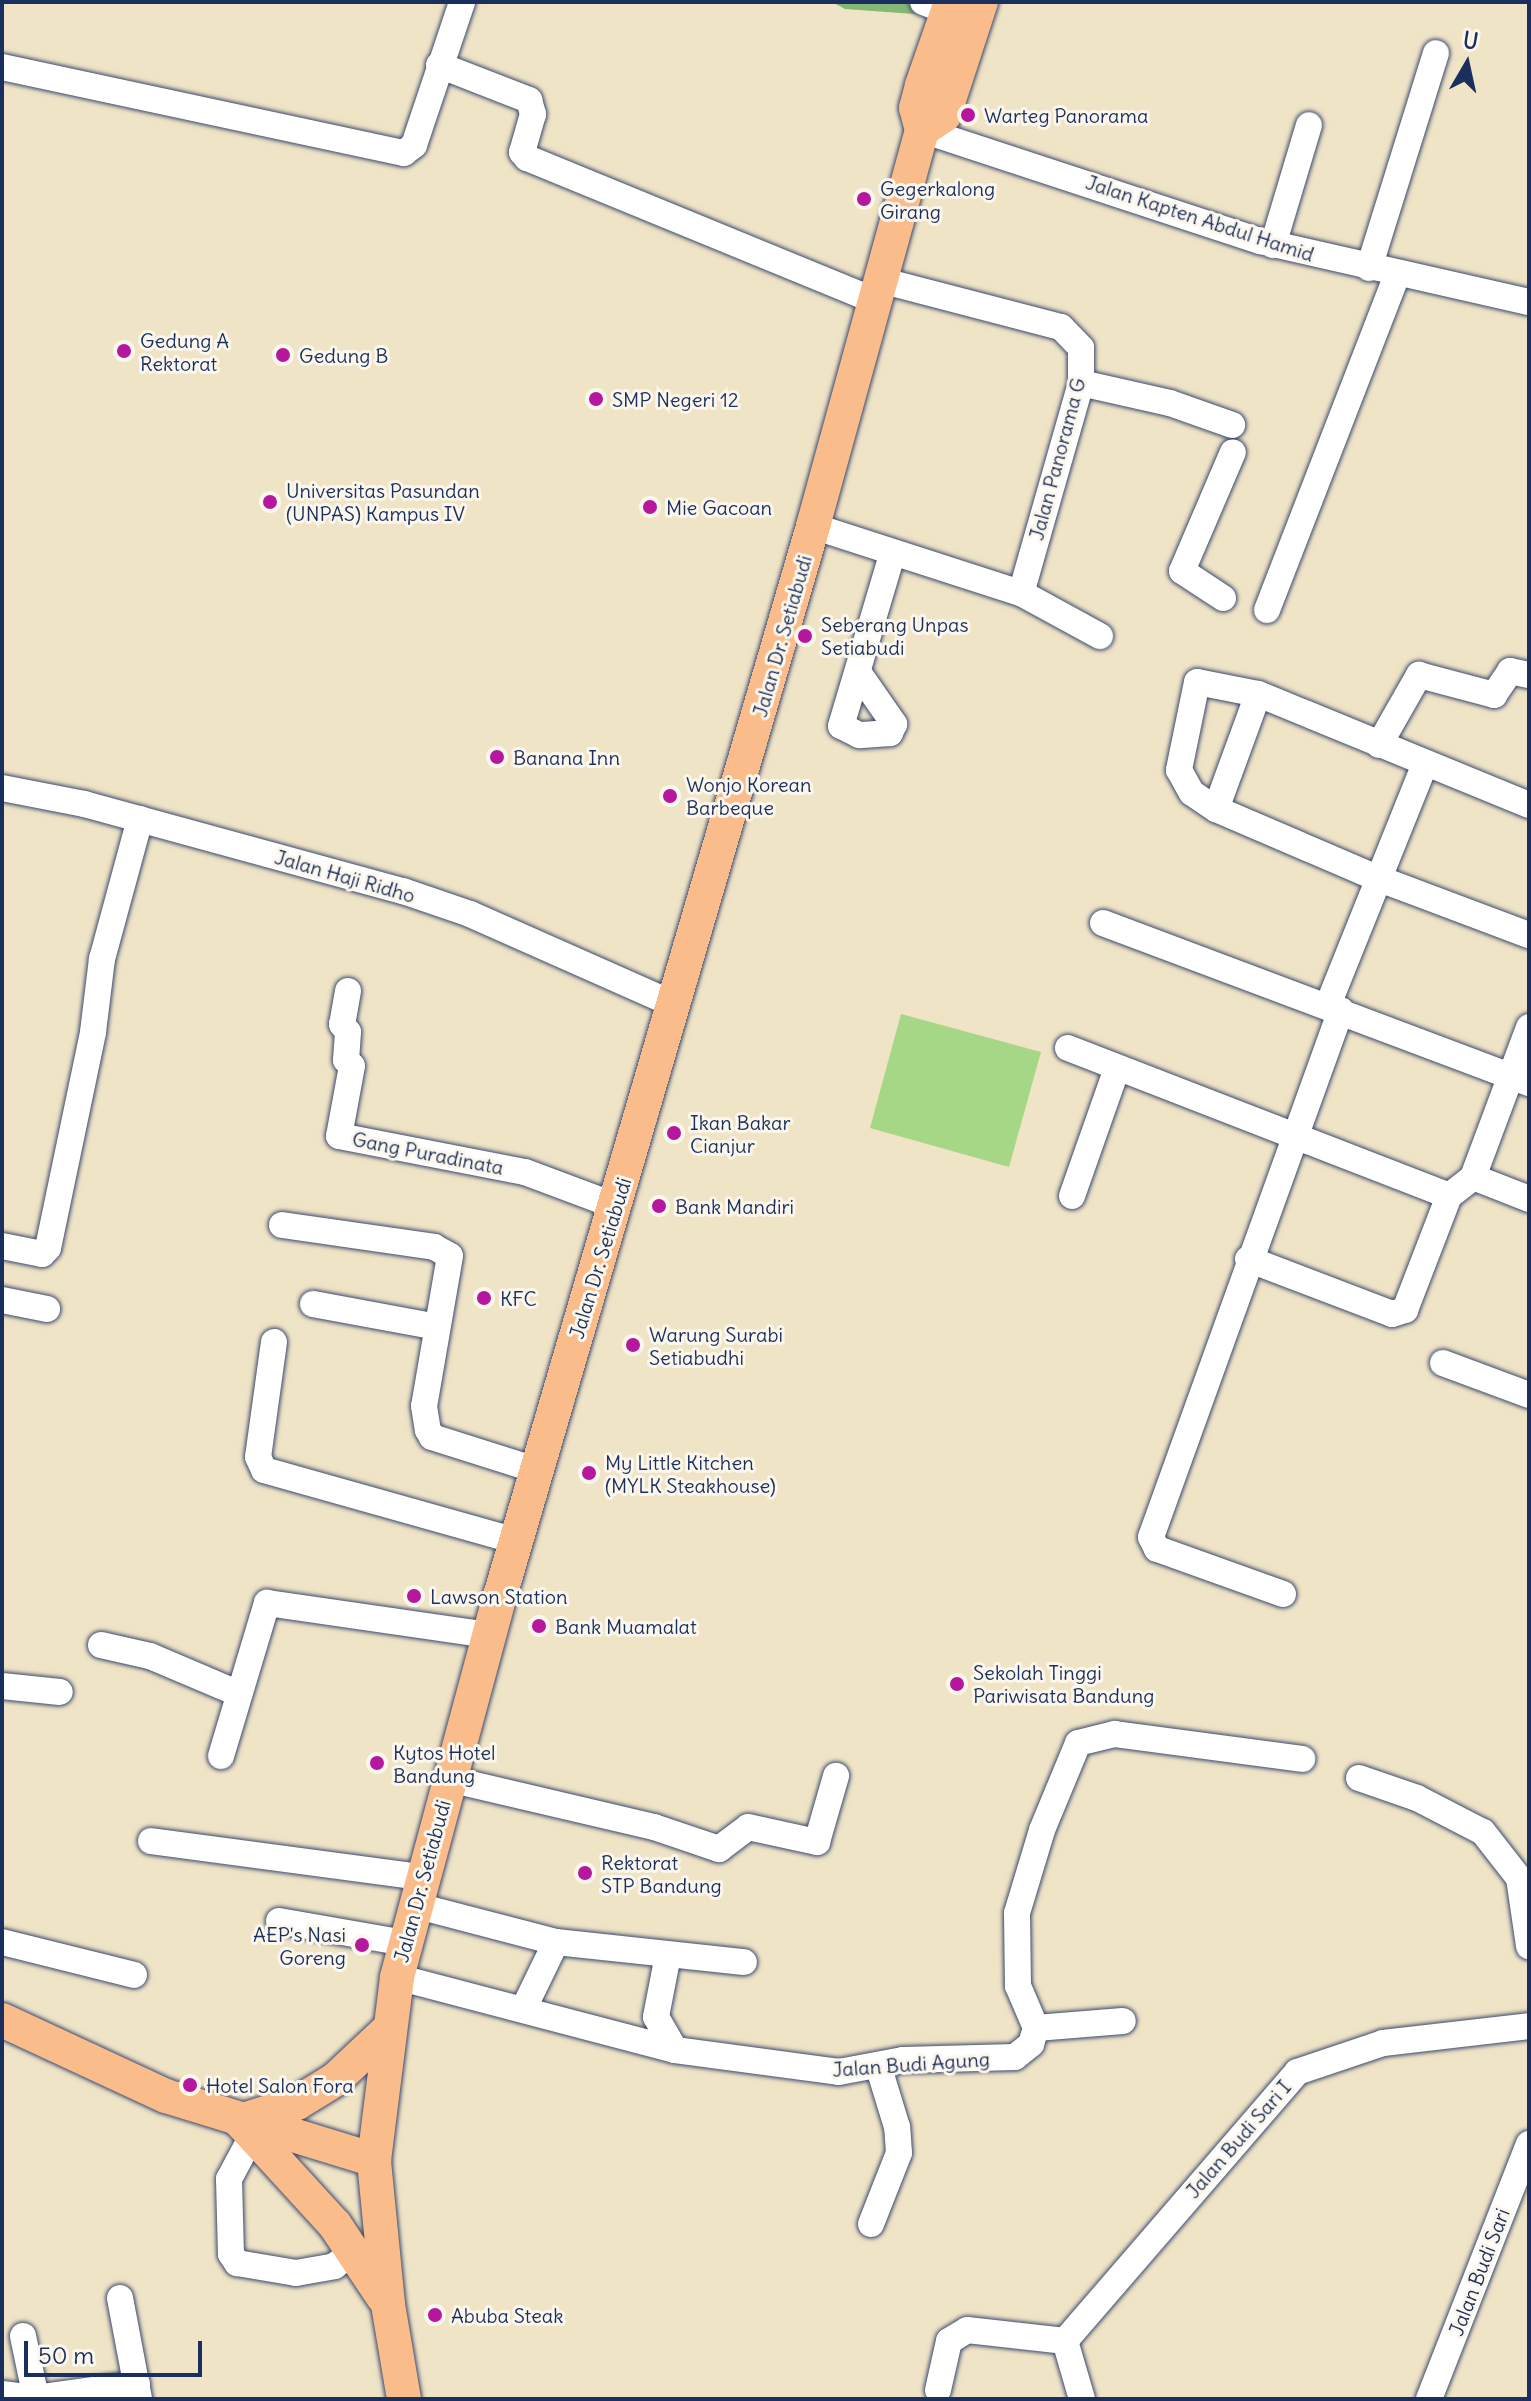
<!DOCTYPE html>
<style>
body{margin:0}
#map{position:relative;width:1531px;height:2401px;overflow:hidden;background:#f0e4c7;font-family:Delius,sans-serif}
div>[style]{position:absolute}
.green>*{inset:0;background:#a5d787}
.forest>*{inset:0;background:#84b874}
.roads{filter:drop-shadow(0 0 2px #3b4a6e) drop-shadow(0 0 2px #3b4a6e)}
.minor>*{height:26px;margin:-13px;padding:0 13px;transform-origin:13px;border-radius:13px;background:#fff}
.major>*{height:34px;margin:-17px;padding:0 17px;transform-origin:17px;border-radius:17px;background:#f9bc8a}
.dots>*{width:22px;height:22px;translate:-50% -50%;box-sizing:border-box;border:4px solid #fbf7ec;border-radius:50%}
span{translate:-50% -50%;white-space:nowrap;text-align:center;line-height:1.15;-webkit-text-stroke:6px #fbf7ec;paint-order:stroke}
.poi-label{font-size:20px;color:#1b2f5e}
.left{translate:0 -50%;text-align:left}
.right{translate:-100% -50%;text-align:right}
.street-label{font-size:20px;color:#1b2f5e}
.frame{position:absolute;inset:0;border:4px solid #1b2f5e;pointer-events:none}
.north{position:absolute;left:1427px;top:24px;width:80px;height:80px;-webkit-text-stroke:6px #fbf7ec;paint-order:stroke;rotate:9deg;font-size:22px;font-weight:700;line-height:32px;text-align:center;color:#1b2f5e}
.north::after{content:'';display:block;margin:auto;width:28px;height:36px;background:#1b2f5e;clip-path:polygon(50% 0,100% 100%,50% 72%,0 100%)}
.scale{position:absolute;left:24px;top:2341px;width:178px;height:36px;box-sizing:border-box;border:4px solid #1b2f5e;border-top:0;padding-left:10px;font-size:24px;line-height:28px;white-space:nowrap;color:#1b2f5e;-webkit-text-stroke:6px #fbf7ec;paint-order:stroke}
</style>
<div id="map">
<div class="green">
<i style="clip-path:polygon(901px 1014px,1041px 1052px,1009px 1167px,870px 1128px)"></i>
</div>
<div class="forest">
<i style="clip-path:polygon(832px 2px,952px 2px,928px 15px,845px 9px)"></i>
</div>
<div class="roads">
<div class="minor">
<i style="left:923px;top:2px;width:26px;rotate:21deg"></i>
<i style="left:439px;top:65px;width:97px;rotate:21.3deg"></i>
<i style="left:529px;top:100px;width:15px;rotate:74deg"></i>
<i style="left:533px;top:114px;width:40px;rotate:106deg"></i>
<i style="left:522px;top:152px;width:8px;rotate:50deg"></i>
<i style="left:527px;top:158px;width:375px;rotate:22.3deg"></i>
<i style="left:2px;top:67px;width:411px;rotate:12.1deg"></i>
<i style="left:404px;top:153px;width:13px;rotate:-39deg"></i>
<i style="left:414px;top:145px;width:151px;rotate:-71.4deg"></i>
<i style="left:922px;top:130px;width:356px;rotate:18.2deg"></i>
<i style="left:1260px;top:241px;width:276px;rotate:12.8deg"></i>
<i style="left:1273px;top:245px;width:125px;rotate:-73.3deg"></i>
<i style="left:1369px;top:268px;width:225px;rotate:-72.7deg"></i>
<i style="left:880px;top:280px;width:187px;rotate:14.6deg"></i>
<i style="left:1061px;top:327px;width:29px;rotate:46deg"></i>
<i style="left:1081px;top:348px;width:35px;rotate:90deg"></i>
<i style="left:1081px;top:383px;width:218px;rotate:105.9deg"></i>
<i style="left:1081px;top:383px;width:91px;rotate:12.7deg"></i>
<i style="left:1170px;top:403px;width:66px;rotate:19.5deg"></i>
<i style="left:813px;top:526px;width:219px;rotate:17.9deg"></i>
<i style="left:1021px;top:593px;width:90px;rotate:28.6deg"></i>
<i style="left:1223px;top:598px;width:49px;rotate:-146.6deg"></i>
<i style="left:1182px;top:571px;width:129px;rotate:-66.8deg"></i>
<i style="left:1267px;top:610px;width:359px;rotate:-68.8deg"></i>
<i style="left:860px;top:675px;width:60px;rotate:55.2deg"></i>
<i style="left:894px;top:724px;width:10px;rotate:114deg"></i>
<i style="left:890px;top:733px;width:31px;rotate:176deg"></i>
<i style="left:859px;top:735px;width:20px;rotate:-153deg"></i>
<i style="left:841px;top:726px;width:178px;rotate:-73.4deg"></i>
<i style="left:1379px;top:745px;width:81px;rotate:-60.3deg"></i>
<i style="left:1419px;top:675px;width:78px;rotate:14.9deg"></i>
<i style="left:1494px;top:695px;width:29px;rotate:-56deg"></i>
<i style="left:1510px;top:671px;width:19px;rotate:12deg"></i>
<i style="left:2px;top:788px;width:84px;rotate:11deg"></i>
<i style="left:84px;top:804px;width:331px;rotate:15.3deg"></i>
<i style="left:403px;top:891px;width:71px;rotate:18.9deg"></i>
<i style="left:470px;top:914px;width:224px;rotate:23.9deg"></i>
<i style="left:1529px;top:805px;width:293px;rotate:-157.7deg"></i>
<i style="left:1258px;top:694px;width:62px;rotate:-168.9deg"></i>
<i style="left:1197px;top:682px;width:90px;rotate:101.6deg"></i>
<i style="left:1179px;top:770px;width:26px;rotate:61deg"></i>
<i style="left:1192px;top:793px;width:29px;rotate:34deg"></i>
<i style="left:1216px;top:809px;width:175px;rotate:23.2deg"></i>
<i style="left:1377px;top:878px;width:162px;rotate:20.6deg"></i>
<i style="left:1216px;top:809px;width:122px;rotate:-69.9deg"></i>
<i style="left:1103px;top:923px;width:455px;rotate:20.6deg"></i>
<i style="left:348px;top:991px;width:34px;rotate:100deg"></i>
<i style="left:342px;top:1024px;width:10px;rotate:53deg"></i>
<i style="left:348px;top:1032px;width:28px;rotate:94deg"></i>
<i style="left:346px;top:1060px;width:8px;rotate:45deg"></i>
<i style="left:352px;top:1066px;width:71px;rotate:100.5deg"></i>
<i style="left:339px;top:1136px;width:189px;rotate:11deg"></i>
<i style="left:525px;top:1172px;width:97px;rotate:20.5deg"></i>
<i style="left:1328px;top:1005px;width:258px;rotate:-68.1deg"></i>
<i style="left:1068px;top:1048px;width:409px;rotate:21.2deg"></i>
<i style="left:1473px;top:1177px;width:60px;rotate:21.4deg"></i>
<i style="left:1072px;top:1196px;width:136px;rotate:-70.6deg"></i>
<i style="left:282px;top:1225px;width:154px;rotate:8.2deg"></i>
<i style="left:434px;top:1247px;width:18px;rotate:29deg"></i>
<i style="left:450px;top:1256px;width:152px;rotate:99.8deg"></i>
<i style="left:424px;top:1406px;width:24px;rotate:81deg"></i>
<i style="left:428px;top:1430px;width:8px;rotate:60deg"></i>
<i style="left:432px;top:1437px;width:109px;rotate:17.6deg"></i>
<i style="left:2px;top:1246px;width:41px;rotate:11.3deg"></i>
<i style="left:42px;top:1254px;width:8px;rotate:-45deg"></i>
<i style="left:48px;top:1248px;width:221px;rotate:-78.2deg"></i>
<i style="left:93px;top:1032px;width:74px;rotate:-83deg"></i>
<i style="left:102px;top:959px;width:145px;rotate:-74.8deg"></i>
<i style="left:1248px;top:1259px;width:154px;rotate:20.9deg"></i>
<i style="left:1392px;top:1314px;width:14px;rotate:-17deg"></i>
<i style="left:1405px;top:1310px;width:122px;rotate:-68.9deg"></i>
<i style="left:1449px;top:1196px;width:31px;rotate:-38deg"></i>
<i style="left:1473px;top:1177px;width:160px;rotate:-69.5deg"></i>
<i style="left:2px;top:1300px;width:46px;rotate:11.3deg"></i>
<i style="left:313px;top:1304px;width:126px;rotate:10.5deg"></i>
<i style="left:274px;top:1342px;width:116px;rotate:97.9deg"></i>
<i style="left:258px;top:1457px;width:14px;rotate:65deg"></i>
<i style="left:264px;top:1470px;width:262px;rotate:15.7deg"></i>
<i style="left:1443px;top:1363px;width:92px;rotate:20.4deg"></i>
<i style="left:1283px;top:1594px;width:134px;rotate:-160.3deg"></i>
<i style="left:1157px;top:1549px;width:13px;rotate:-117deg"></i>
<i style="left:1151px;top:1537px;width:560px;rotate:-70.17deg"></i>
<i style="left:101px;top:1645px;width:50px;rotate:12.7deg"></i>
<i style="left:150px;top:1656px;width:95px;rotate:23deg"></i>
<i style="left:2px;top:1686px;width:58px;rotate:5.9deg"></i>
<i style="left:221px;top:1756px;width:160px;rotate:-73.3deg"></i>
<i style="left:267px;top:1603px;width:224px;rotate:8.2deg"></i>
<i style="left:1359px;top:1778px;width:61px;rotate:19deg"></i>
<i style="left:1417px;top:1798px;width:74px;rotate:27.3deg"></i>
<i style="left:1483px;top:1832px;width:58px;rotate:52deg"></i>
<i style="left:1519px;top:1878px;width:69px;rotate:81.6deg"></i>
<i style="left:449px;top:1779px;width:211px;rotate:13.2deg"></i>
<i style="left:654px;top:1827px;width:69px;rotate:18.7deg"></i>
<i style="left:719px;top:1849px;width:36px;rotate:-37deg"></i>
<i style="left:748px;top:1827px;width:71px;rotate:12.3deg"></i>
<i style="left:817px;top:1842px;width:69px;rotate:-73.9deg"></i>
<i style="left:151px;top:1841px;width:273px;rotate:7.6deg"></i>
<i style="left:414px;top:1905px;width:147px;rotate:14.6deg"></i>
<i style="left:556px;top:1942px;width:189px;rotate:6.1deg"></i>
<i style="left:279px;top:1921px;width:128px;rotate:9.9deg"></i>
<i style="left:2px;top:1942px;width:136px;rotate:14deg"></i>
<i style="left:668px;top:1955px;width:63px;rotate:101deg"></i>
<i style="left:656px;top:2017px;width:38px;rotate:60deg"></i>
<i style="left:397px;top:1977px;width:287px;rotate:14.7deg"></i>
<i style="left:675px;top:2050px;width:165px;rotate:7.6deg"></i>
<i style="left:839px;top:2072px;width:65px;rotate:-10.6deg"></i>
<i style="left:903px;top:2060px;width:112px;rotate:-1.5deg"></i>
<i style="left:1015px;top:2057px;width:21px;rotate:-39deg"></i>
<i style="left:1031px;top:2044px;width:17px;rotate:-73deg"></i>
<i style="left:1036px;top:2028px;width:46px;rotate:-113.2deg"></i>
<i style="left:1018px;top:1986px;width:73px;rotate:-90.8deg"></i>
<i style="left:1017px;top:1913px;width:87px;rotate:-73.2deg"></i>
<i style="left:1042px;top:1830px;width:94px;rotate:-67.5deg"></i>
<i style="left:1078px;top:1743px;width:38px;rotate:-14deg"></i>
<i style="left:1115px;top:1734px;width:189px;rotate:7.6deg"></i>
<i style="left:524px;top:2008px;width:73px;rotate:-64.1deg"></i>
<i style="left:1036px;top:2028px;width:87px;rotate:-4.6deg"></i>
<i style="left:252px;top:2136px;width:49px;rotate:118.1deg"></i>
<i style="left:229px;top:2179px;width:75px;rotate:88.5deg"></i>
<i style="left:231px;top:2254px;width:11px;rotate:56deg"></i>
<i style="left:237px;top:2263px;width:60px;rotate:9.6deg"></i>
<i style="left:296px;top:2273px;width:39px;rotate:-10deg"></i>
<i style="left:334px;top:2266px;width:24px;rotate:-35deg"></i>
<i style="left:871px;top:2224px;width:76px;rotate:-68.5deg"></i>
<i style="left:899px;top:2153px;width:26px;rotate:-94deg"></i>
<i style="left:897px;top:2127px;width:65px;rotate:-107deg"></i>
<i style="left:120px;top:2298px;width:103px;rotate:79.3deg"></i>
<i style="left:23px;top:2336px;width:63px;rotate:78.2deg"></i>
<i style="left:938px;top:2390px;width:50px;rotate:-77.3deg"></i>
<i style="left:949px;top:2341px;width:21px;rotate:-31deg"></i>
<i style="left:967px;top:2330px;width:99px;rotate:6.4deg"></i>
<i style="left:2px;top:2394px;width:34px;rotate:7deg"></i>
<i style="left:36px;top:2398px;width:102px;rotate:-7.9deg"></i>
<i style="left:1082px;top:2399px;width:60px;rotate:-106.3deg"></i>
<i style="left:1065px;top:2341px;width:355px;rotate:-49.2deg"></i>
<i style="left:1297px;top:2072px;width:91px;rotate:-18.6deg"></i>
<i style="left:1383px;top:2043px;width:147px;rotate:-6.6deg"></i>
<i style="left:1429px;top:2399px;width:274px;rotate:-68.6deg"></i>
</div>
<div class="major">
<i style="left:922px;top:130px;width:27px;rotate:-34deg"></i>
<i style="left:944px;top:115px;width:119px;rotate:-71.9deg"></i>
<i style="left:2px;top:2020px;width:181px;rotate:24.9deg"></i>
<i style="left:166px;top:2096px;width:218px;rotate:17.1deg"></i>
<i style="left:240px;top:2121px;width:141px;rotate:47.6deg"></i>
<i style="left:335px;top:2225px;width:87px;rotate:56.3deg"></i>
<i style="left:240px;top:2121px;width:60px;rotate:-17.5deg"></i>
<i style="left:297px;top:2103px;width:46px;rotate:-31.6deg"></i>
<i style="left:336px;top:2079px;width:69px;rotate:-43.2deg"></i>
<i style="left:404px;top:2399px;width:96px;rotate:-99.6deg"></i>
<i style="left:388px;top:2304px;width:145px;rotate:-95.6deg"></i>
<i style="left:374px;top:2160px;width:184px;rotate:-82.8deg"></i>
<i style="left:397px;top:1977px;width:395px;rotate:-74.9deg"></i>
<i style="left:500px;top:1596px;width:1115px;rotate:-73.69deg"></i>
<i style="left:813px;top:526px;width:411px;rotate:-74.6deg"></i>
<i style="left:922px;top:130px;width:23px;rotate:-105deg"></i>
<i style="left:916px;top:108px;width:24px;rotate:-75deg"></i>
<i style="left:922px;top:85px;width:88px;rotate:-70.7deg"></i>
</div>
</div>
<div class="dots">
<i style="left:968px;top:115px;background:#b5179e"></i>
<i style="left:864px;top:199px;background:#b5179e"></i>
<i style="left:124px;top:351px;background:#b5179e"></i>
<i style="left:283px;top:355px;background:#b5179e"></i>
<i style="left:596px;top:399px;background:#b5179e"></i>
<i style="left:270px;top:502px;background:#b5179e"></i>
<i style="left:650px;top:507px;background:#b5179e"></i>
<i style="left:805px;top:636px;background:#b5179e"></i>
<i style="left:497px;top:757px;background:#b5179e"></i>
<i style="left:670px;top:796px;background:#b5179e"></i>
<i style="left:674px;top:1133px;background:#b5179e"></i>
<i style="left:659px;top:1206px;background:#b5179e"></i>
<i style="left:484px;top:1298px;background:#b5179e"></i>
<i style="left:633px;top:1345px;background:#b5179e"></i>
<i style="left:589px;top:1473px;background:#b5179e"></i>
<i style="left:414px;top:1596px;background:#b5179e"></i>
<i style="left:539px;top:1626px;background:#b5179e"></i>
<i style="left:957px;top:1684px;background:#b5179e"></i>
<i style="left:377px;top:1763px;background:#b5179e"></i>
<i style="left:585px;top:1873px;background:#b5179e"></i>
<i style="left:362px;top:1945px;background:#b5179e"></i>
<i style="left:190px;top:2085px;background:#b5179e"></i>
<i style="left:435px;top:2315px;background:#b5179e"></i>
</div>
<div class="poi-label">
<span class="left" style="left:984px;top:115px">Warteg Panorama</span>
<span class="left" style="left:880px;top:200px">Gegerkalong<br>Girang</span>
<span class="left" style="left:140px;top:352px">Gedung A<br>Rektorat</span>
<span class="left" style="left:299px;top:355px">Gedung B</span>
<span class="left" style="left:612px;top:399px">SMP Negeri 12</span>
<span class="left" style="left:286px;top:502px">Universitas Pasundan<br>(UNPAS) Kampus IV</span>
<span class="left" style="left:666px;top:507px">Mie Gacoan</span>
<span class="left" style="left:821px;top:636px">Seberang Unpas<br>Setiabudi</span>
<span class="left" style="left:513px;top:757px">Banana Inn</span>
<span class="left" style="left:686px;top:796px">Wonjo Korean<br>Barbeque</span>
<span class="left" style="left:690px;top:1134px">Ikan Bakar<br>Cianjur</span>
<span class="left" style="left:675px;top:1206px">Bank Mandiri</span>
<span class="left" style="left:500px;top:1298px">KFC</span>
<span class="left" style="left:649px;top:1346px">Warung Surabi<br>Setiabudhi</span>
<span class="left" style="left:605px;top:1474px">My Little Kitchen<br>(MYLK Steakhouse)</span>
<span class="left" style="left:430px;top:1596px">Lawson Station</span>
<span class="left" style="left:555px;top:1626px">Bank Muamalat</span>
<span class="left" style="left:973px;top:1684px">Sekolah Tinggi<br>Pariwisata Bandung</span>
<span class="left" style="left:393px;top:1764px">Kytos Hotel<br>Bandung</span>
<span class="left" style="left:601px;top:1874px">Rektorat<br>STP Bandung</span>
<span class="right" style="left:346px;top:1946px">AEP's Nasi<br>Goreng</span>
<span class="left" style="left:206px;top:2085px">Hotel Salon Fora</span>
<span class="left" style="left:451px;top:2315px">Abuba Steak</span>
</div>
<div class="street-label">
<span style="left:1200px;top:218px;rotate:18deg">Jalan Kapten Abdul Hamid</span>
<span style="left:1057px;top:459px;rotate:-75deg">Jalan Panorama G</span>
<span style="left:782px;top:636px;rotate:-74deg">Jalan Dr. Setiabudi</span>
<span style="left:345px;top:876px;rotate:16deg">Jalan Haji Ridho</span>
<span style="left:428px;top:1153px;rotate:11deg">Gang Puradinata</span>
<span style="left:600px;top:1258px;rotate:-73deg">Jalan Dr. Setiabudi</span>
<span style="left:422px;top:1881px;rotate:-75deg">Jalan Dr. Setiabudi</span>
<span style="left:911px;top:2064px;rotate:-4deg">Jalan Budi Agung</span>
<span style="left:1238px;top:2139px;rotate:-49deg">Jalan Budi Sari I</span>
<span style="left:1479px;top:2272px;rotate:-69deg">Jalan Budi Sari</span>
</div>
<div class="frame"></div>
<div class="north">U</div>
<div class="scale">50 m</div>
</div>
